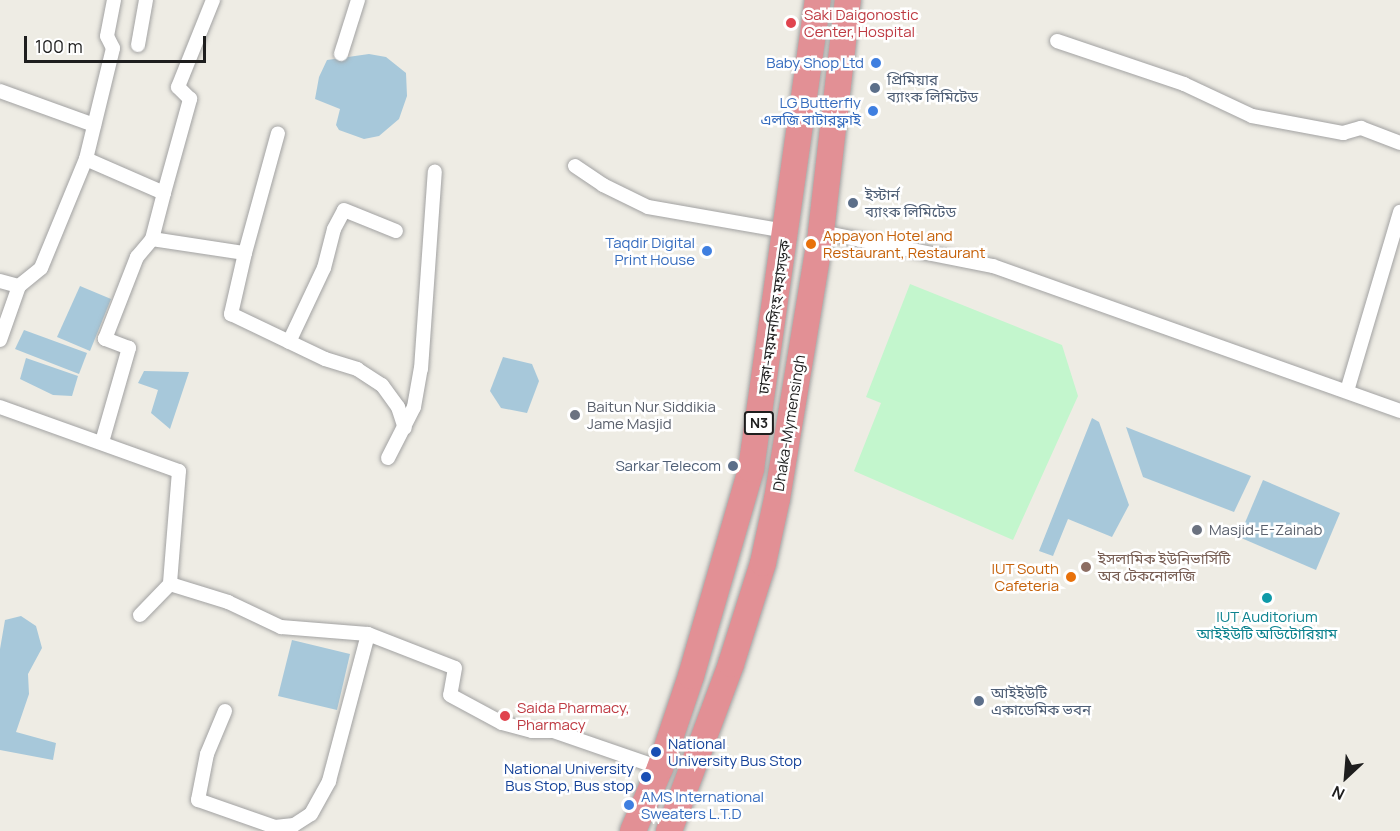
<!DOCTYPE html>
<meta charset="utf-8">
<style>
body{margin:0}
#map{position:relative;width:1400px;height:831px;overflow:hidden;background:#eeece4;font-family:Manrope,"Noto Sans Bengali",sans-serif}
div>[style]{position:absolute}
.park>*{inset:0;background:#c3f6cd}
.water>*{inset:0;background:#a7c8da}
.roads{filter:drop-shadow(0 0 2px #a2a2a2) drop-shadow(0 0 2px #a2a2a2)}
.street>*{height:14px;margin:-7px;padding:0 7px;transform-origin:7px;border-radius:7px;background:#fff}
.highway>*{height:26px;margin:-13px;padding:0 13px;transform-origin:13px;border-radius:13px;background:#e29095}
.dots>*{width:16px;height:16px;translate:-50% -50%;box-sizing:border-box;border:3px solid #fff;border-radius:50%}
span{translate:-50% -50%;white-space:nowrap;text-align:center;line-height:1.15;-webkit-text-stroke:5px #fff;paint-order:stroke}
.shield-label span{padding:2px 4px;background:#fff;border:2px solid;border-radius:4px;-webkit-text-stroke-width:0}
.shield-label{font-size:14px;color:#1e1e1e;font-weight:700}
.health-label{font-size:15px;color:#be3a42}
.left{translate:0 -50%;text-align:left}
.shop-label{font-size:15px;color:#366cbe}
.right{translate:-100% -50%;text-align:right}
.service-label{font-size:15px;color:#4e5e75}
.food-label{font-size:15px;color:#c56008}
.street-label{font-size:15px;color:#1e1e1e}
.worship-label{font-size:15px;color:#5b616d}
.education-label{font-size:15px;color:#785e54}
.culture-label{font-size:15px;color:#0d838f}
.transit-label{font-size:15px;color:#164399}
.north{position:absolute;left:1316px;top:747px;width:60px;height:60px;-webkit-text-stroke:4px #fff;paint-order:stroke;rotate:206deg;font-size:16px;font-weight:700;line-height:24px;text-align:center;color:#1e1e1e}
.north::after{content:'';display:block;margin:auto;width:21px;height:27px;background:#1e1e1e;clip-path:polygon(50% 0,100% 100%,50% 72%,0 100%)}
.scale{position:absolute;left:24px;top:36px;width:182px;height:27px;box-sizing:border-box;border:3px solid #1e1e1e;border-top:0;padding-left:8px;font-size:18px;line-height:21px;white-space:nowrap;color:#1e1e1e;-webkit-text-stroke:4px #fff;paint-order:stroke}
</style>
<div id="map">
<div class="park">
<i style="clip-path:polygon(910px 284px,1062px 345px,1078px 396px,1013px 540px,854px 471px,881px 403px,866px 397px)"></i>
</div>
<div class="water">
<i style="clip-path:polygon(369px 54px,386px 57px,406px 73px,407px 96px,399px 119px,379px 136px,364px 139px,339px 130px,336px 125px,340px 109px,315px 99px,319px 77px,327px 60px)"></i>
<i style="clip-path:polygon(80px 286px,111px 299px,90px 351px,57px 337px)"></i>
<i style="clip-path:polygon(24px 330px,87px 353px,79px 374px,15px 349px)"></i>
<i style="clip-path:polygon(503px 357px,532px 364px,539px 381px,527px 413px,501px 408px,490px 391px)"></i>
<i style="clip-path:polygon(26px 358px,78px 376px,72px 396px,53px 395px,20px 379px)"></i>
<i style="clip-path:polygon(144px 371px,189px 372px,170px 429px,151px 413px,158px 390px,138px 383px)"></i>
<i style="clip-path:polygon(1092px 418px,1099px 422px,1129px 505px,1112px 537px,1068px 519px,1053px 556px,1039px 551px)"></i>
<i style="clip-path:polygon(1126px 427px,1251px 476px,1234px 512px,1143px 477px)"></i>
<i style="clip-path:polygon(1263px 480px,1340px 513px,1316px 570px,1239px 537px)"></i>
<i style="clip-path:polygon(21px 616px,36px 626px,42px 648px,28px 674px,29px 694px,16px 732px,56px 743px,53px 760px,0 750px,0 649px,5px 620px)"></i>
<i style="clip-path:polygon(292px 640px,350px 654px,337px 710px,278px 696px)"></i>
</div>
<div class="roads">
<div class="street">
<i style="left:1057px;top:41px;width:134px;rotate:18.7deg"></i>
<i style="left:1184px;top:84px;width:75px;rotate:25.2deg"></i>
<i style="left:1252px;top:116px;width:93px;rotate:10.6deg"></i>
<i style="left:1343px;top:133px;width:19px;rotate:-16deg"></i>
<i style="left:1361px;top:128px;width:42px;rotate:21deg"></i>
<i style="left:138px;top:45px;width:46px;rotate:-79.9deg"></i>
<i style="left:341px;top:54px;width:57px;rotate:-72.5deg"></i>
<i style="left:0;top:91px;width:100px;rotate:19.9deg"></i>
<i style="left:86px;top:159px;width:85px;rotate:23.6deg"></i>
<i style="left:164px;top:193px;width:48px;rotate:104.6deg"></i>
<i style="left:152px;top:239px;width:94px;rotate:8.6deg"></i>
<i style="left:245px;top:253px;width:124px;rotate:-74.6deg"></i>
<i style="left:575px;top:166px;width:34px;rotate:34deg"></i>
<i style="left:603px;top:185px;width:50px;rotate:26.1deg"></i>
<i style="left:648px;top:207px;width:140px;rotate:9.9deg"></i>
<i style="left:164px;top:193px;width:98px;rotate:-74.5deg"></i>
<i style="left:190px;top:99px;width:17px;rotate:-135deg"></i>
<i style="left:178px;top:87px;width:94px;rotate:-68.1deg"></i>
<i style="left:821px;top:232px;width:175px;rotate:11.2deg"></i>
<i style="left:993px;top:266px;width:432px;rotate:19.6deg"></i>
<i style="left:245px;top:253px;width:63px;rotate:102.9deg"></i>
<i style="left:231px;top:314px;width:104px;rotate:25.6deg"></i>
<i style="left:325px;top:359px;width:34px;rotate:17deg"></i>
<i style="left:357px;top:369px;width:30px;rotate:33deg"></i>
<i style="left:382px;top:385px;width:27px;rotate:54deg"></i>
<i style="left:398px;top:407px;width:22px;rotate:72deg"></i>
<i style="left:0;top:281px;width:20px;rotate:15deg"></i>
<i style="left:0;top:340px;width:57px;rotate:-70.6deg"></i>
<i style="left:19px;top:286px;width:28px;rotate:-39deg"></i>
<i style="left:41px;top:268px;width:118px;rotate:-67.6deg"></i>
<i style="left:86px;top:159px;width:114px;rotate:-76.3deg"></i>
<i style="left:113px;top:48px;width:13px;rotate:-117deg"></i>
<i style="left:107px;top:36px;width:37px;rotate:-79deg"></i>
<i style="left:289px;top:342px;width:82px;rotate:-64.7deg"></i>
<i style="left:324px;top:268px;width:40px;rotate:-75.6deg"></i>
<i style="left:334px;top:229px;width:21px;rotate:-62deg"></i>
<i style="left:344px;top:210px;width:56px;rotate:22deg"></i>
<i style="left:1347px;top:391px;width:187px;rotate:-73.5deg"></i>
<i style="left:0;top:407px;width:190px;rotate:19.7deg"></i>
<i style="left:179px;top:471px;width:113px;rotate:94.6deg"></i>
<i style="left:102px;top:442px;width:98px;rotate:-74deg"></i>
<i style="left:129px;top:348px;width:26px;rotate:-159deg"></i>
<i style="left:105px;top:339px;width:88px;rotate:-68.7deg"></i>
<i style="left:137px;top:257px;width:23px;rotate:-50deg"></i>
<i style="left:388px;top:458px;width:57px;rotate:-63deg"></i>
<i style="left:414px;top:407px;width:39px;rotate:-80deg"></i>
<i style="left:421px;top:369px;width:198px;rotate:-86deg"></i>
<i style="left:140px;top:615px;width:43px;rotate:-45.9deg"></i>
<i style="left:170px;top:584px;width:61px;rotate:17.2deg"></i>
<i style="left:228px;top:602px;width:59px;rotate:25.3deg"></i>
<i style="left:281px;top:627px;width:87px;rotate:4.6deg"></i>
<i style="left:368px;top:634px;width:93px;rotate:21.3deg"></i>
<i style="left:455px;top:668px;width:27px;rotate:100deg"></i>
<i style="left:450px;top:695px;width:59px;rotate:28.3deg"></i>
<i style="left:502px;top:723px;width:31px;rotate:15deg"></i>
<i style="left:532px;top:731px;width:21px"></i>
<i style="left:553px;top:731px;width:113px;rotate:19.1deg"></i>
<i style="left:225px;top:711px;width:47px;rotate:112.7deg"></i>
<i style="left:207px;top:754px;width:47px;rotate:101.1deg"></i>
<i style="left:198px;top:800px;width:82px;rotate:19.3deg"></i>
<i style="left:275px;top:827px;width:19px;rotate:-6deg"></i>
<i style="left:294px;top:825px;width:20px;rotate:-33deg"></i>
<i style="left:311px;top:814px;width:38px;rotate:-61deg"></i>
<i style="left:329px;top:781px;width:152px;rotate:-75.1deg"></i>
</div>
<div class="highway">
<i style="left:633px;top:831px;width:69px;rotate:-66.8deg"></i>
<i style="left:660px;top:768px;width:97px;rotate:-71.4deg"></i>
<i style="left:691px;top:676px;width:216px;rotate:-73.8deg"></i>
<i style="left:751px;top:469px;width:474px;rotate:-81.9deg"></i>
<i style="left:669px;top:831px;width:178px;rotate:-69.6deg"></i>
<i style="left:731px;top:664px;width:106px;rotate:-72.4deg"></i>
<i style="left:763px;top:563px;width:66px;rotate:-77.7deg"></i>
<i style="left:777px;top:499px;width:271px;rotate:-80.6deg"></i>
<i style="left:821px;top:232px;width:234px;rotate:-83.4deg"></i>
</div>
</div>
<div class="dots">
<i style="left:791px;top:23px;background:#e0444e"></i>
<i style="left:876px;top:63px;background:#3f7fe0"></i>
<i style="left:875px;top:88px;background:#5c6f8a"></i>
<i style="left:873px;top:111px;background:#3f7fe0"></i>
<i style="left:853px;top:203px;background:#5c6f8a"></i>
<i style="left:811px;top:244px;background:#e8710a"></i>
<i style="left:707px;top:251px;background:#3f7fe0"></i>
<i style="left:575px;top:415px;background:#6b7280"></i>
<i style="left:733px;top:466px;background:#5c6f8a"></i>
<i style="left:1197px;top:530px;background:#6b7280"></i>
<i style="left:1086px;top:567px;background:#8d6e63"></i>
<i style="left:1071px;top:577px;background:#e8710a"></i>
<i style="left:1267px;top:598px;background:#0f9aa8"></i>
<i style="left:979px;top:701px;background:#5c6f8a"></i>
<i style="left:505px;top:716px;background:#e0444e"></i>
<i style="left:656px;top:752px;background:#1a4fb4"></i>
<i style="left:646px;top:777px;background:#1a4fb4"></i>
<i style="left:629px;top:805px;background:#3f7fe0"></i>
</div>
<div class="shield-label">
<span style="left:759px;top:423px">N3</span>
</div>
<div class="health-label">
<span class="left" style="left:804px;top:23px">Saki Daigonostic<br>Center, Hospital</span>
<span class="left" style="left:517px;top:716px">Saida Pharmacy,<br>Pharmacy</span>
</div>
<div class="shop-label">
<span class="right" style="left:864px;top:63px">Baby Shop Ltd</span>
<span class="right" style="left:861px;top:111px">LG Butterfly<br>এলজি বাটারফ্লাই</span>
<span class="right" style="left:695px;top:251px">Taqdir Digital<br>Print House</span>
<span class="left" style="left:641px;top:805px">AMS International<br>Sweaters L.T.D</span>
</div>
<div class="service-label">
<span class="left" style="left:887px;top:88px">প্রিমিয়ার<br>ব্যাংক লিমিটেড</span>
<span class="left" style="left:865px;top:203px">ইস্টার্ন<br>ব্যাংক লিমিটেড</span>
<span class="right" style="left:721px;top:466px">Sarkar Telecom</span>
<span class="left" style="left:991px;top:701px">আইইউটি<br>একাডেমিক ভবন</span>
</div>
<div class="food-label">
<span class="left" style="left:823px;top:244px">Appayon Hotel and<br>Restaurant, Restaurant</span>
<span class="right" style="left:1059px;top:577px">IUT South<br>Cafeteria</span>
</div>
<div class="street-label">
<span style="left:774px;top:317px;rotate:-82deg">ঢাকা-ময়মনসিংহ মহাসড়ক</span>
<span style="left:789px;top:423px;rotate:-81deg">Dhaka-Mymensingh</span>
</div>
<div class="worship-label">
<span class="left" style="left:587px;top:415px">Baitun Nur Siddikia<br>Jame Masjid</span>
<span class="left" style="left:1209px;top:530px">Masjid-E-Zainab</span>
</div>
<div class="education-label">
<span class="left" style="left:1098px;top:567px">ইসলামিক ইউনিভার্সিটি<br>অব টেকনোলজি</span>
</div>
<div class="culture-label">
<span style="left:1267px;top:625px">IUT Auditorium<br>আইইউটি অডিটোরিয়াম</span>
</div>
<div class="transit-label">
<span class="left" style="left:668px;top:752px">National<br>University Bus Stop</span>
<span class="right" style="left:634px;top:777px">National University<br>Bus Stop, Bus stop</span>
</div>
<div class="north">N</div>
<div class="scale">100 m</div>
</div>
